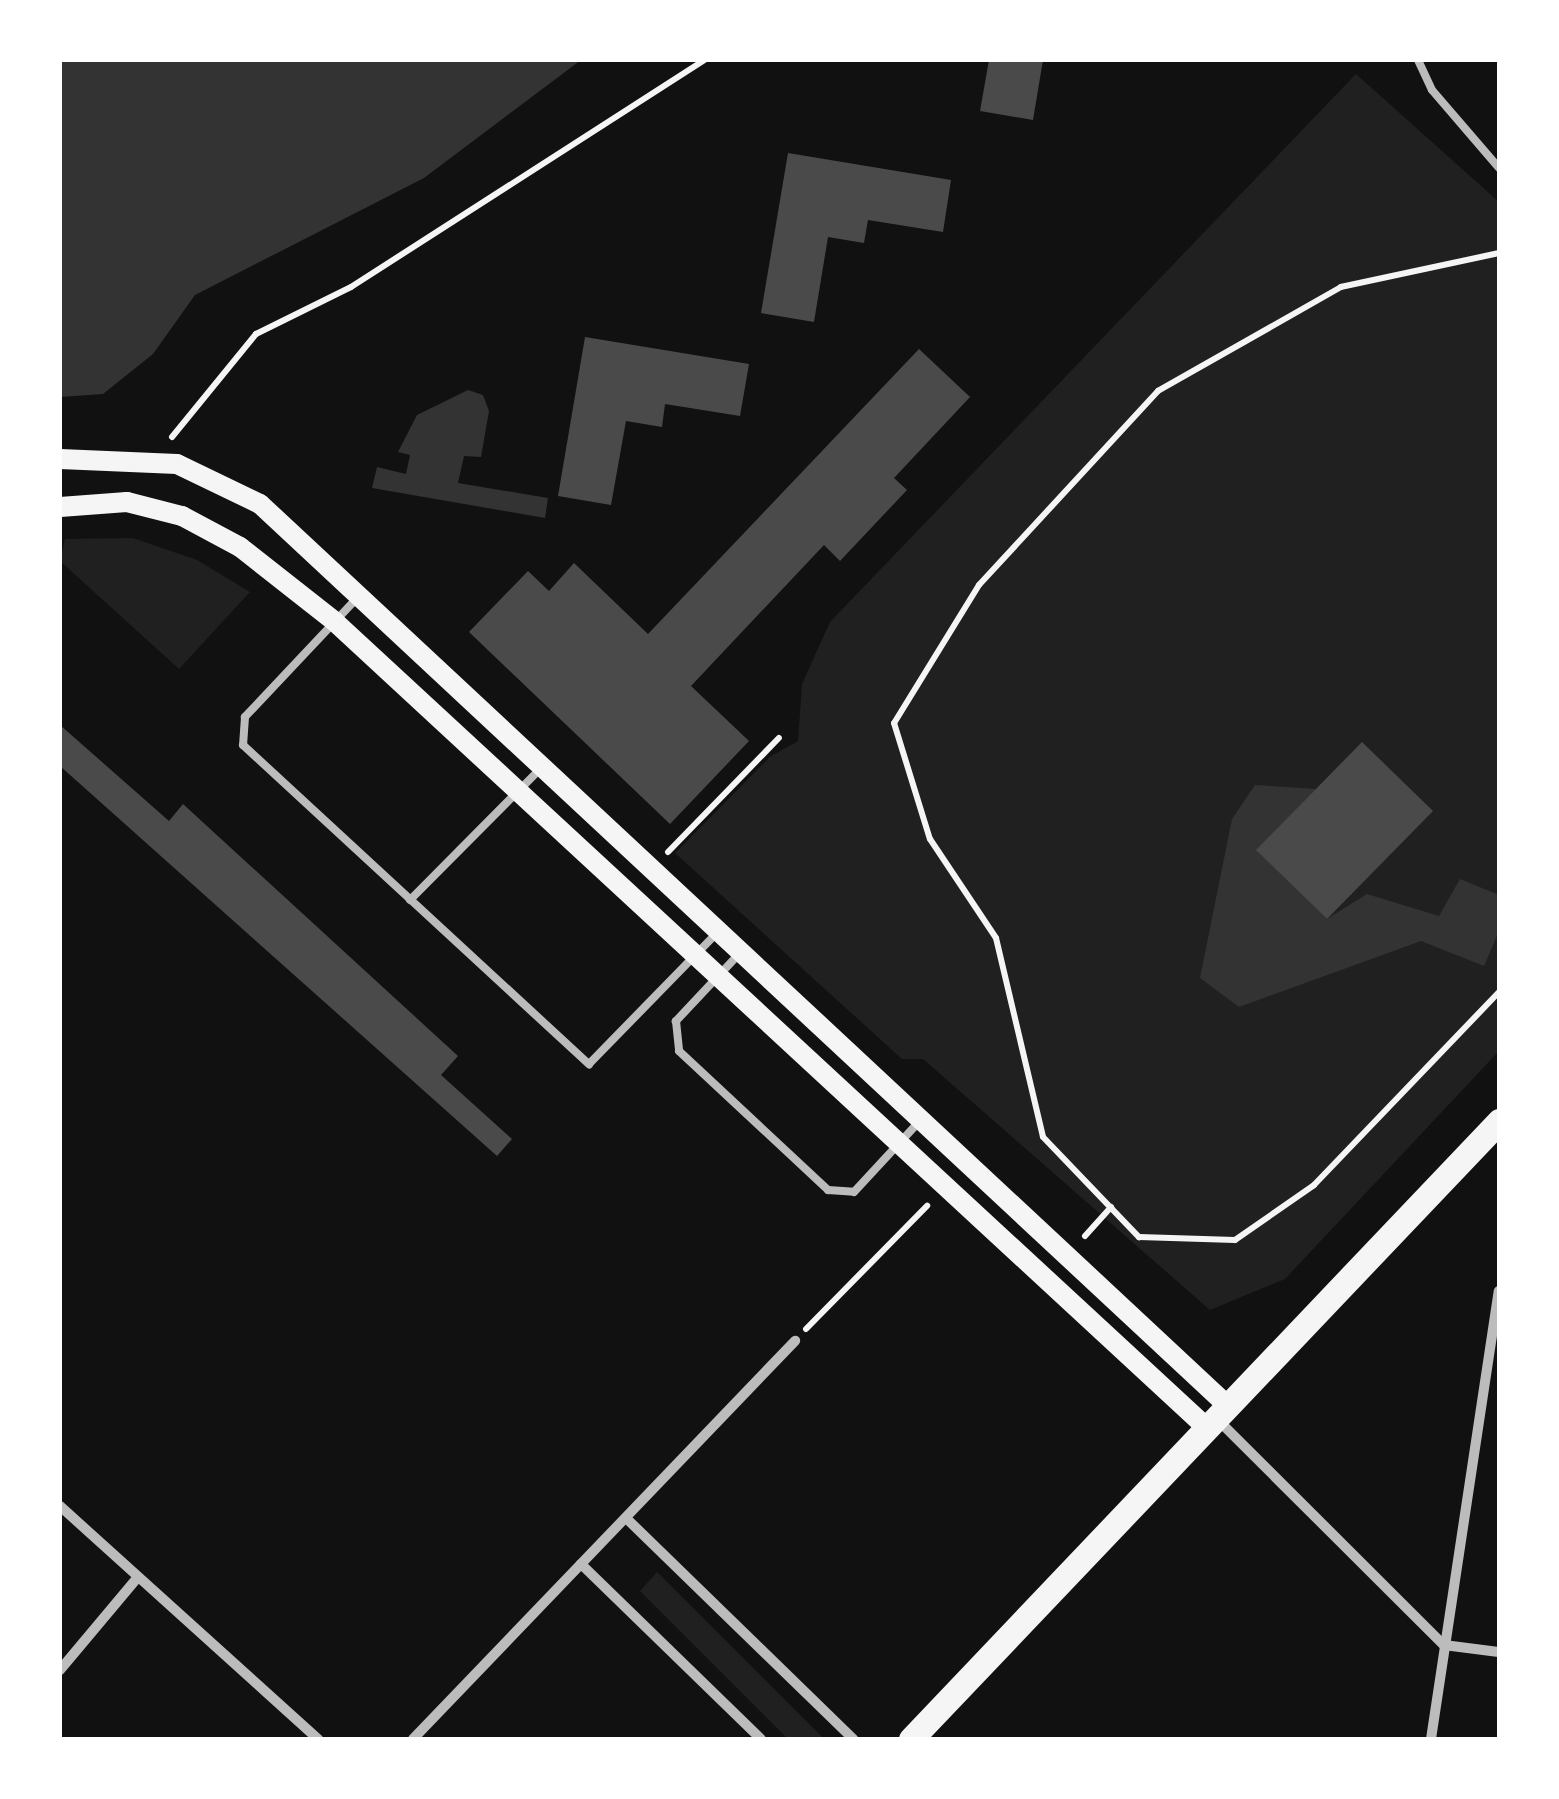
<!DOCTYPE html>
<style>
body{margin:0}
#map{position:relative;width:1559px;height:1799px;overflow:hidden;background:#111;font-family:Manrope,sans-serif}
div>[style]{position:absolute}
.green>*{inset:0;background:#202020}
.water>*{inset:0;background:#333}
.building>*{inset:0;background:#4a4a4a}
.path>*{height:6px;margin:-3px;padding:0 3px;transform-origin:3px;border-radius:3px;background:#f5f5f5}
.service>*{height:8px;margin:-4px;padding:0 4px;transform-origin:4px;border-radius:4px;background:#bcbcbc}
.minor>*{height:10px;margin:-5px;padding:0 5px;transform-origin:5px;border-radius:5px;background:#bcbcbc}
.secondary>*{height:20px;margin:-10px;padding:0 10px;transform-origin:10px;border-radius:10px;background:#f5f5f5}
.primary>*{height:25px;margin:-12.5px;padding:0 12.5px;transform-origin:12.5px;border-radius:12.5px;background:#f5f5f5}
span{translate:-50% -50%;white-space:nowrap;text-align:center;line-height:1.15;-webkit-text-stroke:8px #fff;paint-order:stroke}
.frame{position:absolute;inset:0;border:62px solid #fff;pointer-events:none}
</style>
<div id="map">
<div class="green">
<i style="clip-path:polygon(1356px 74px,1499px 202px,1499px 1051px,1285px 1279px,1210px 1310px,923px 1059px,902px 1059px,675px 853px,771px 756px,798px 741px,802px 684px,830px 622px)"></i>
<i style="clip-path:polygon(133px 538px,197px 560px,250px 592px,179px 669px,60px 561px,65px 539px)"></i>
<i style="clip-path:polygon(657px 1572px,824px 1739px,788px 1739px,640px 1591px)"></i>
</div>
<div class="water">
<i style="clip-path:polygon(60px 60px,581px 60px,424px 178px,195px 295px,153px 354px,103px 394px,60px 397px)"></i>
<i style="clip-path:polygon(468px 390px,483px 395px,489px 411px,481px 457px,464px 456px,458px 483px,548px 498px,545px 518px,372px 488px,377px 467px,406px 474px,410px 455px,398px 452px,417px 415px)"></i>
<i style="clip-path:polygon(1255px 785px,1316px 789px,1257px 850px,1327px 919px,1367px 894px,1439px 916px,1460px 879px,1499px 895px,1499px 931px,1484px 966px,1421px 941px,1239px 1007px,1200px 978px,1232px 819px)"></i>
</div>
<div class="building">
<i style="clip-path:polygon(989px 60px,1043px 60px,1033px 120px,980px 111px)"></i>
<i style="clip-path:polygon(788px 153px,951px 180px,943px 232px,868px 220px,864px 243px,828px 237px,814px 322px,761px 313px)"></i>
<i style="clip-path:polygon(585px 337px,749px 364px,740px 416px,665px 404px,662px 427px,626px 421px,611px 505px,558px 496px)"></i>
<i style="clip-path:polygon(919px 349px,970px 397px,894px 478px,907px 490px,840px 561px,824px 545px,691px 686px,749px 741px,670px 824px,469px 632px,528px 571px,549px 591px,574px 563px,648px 634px)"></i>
<i style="clip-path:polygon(60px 725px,169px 821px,183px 804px,458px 1056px,441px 1075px,512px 1139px,497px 1156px,60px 766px)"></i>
<i style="clip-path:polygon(1362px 742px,1433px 811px,1327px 919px,1256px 850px)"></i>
</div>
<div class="path">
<i style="left:1499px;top:253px;width:162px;rotate:167.9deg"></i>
<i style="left:1341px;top:287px;width:210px;rotate:150.4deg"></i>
<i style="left:1158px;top:391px;width:264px;rotate:132.7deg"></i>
<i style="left:979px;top:585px;width:162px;rotate:121.6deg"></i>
<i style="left:894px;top:723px;width:121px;rotate:72.8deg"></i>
<i style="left:930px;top:839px;width:119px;rotate:56.3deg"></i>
<i style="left:996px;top:938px;width:204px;rotate:76.7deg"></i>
<i style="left:1043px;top:1137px;width:139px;rotate:46.2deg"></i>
<i style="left:1139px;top:1237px;width:96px;rotate:1.8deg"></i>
<i style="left:1235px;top:1240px;width:96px;rotate:-34.8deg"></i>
<i style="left:1314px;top:1185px;width:267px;rotate:-46.2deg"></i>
<i style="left:172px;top:437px;width:133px;rotate:-50.8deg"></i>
<i style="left:256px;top:334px;width:106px;rotate:-26.3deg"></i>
<i style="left:351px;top:287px;width:420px;rotate:-32.7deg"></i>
<i style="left:668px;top:852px;width:159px;rotate:-45.8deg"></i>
<i style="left:1085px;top:1236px;width:39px;rotate:-48deg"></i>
<i style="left:806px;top:1329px;width:173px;rotate:-45.5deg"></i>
</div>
<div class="service">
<i style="left:1418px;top:60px;width:33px;rotate:65deg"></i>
<i style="left:1432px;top:90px;width:103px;rotate:49.3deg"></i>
<i style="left:358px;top:597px;width:165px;rotate:133.3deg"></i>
<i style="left:245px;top:717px;width:28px;rotate:94deg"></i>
<i style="left:243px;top:745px;width:471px;rotate:42.7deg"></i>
<i style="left:589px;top:1064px;width:182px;rotate:-45.7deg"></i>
<i style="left:410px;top:900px;width:185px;rotate:-45.2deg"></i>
<i style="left:738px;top:955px;width:91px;rotate:133.2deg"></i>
<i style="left:676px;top:1021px;width:30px;rotate:84deg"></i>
<i style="left:679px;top:1051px;width:204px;rotate:43deg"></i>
<i style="left:828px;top:1190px;width:26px;rotate:4deg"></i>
<i style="left:854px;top:1192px;width:93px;rotate:-47.2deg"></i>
</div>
<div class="minor">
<i style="left:1218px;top:1420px;width:319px;rotate:44.9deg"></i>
<i style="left:1444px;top:1645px;width:55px;rotate:7.3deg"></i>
<i style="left:60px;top:1506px;width:348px;rotate:42.1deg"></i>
<i style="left:626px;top:1518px;width:317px;rotate:44.2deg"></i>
<i style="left:581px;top:1564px;width:251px;rotate:44.2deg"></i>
<i style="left:60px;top:1670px;width:121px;rotate:-50deg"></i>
<i style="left:413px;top:1739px;width:552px;rotate:-46.18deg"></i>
<i style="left:1431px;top:1739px;width:453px;rotate:-81.4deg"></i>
</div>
<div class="secondary">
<i style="left:60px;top:459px;width:117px;rotate:2.4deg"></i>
<i style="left:177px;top:464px;width:92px;rotate:25.7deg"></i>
<i style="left:260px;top:504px;width:1323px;rotate:42.98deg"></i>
<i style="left:60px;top:507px;width:67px;rotate:-4.3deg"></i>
<i style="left:127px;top:502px;width:57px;rotate:14.3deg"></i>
<i style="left:182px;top:516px;width:66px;rotate:28.1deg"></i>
<i style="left:240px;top:547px;width:120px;rotate:38.2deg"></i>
<i style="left:334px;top:621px;width:1189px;rotate:42.75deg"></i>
</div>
<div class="primary">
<i style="left:911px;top:1739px;width:853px;rotate:-46.42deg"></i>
</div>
<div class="frame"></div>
</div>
